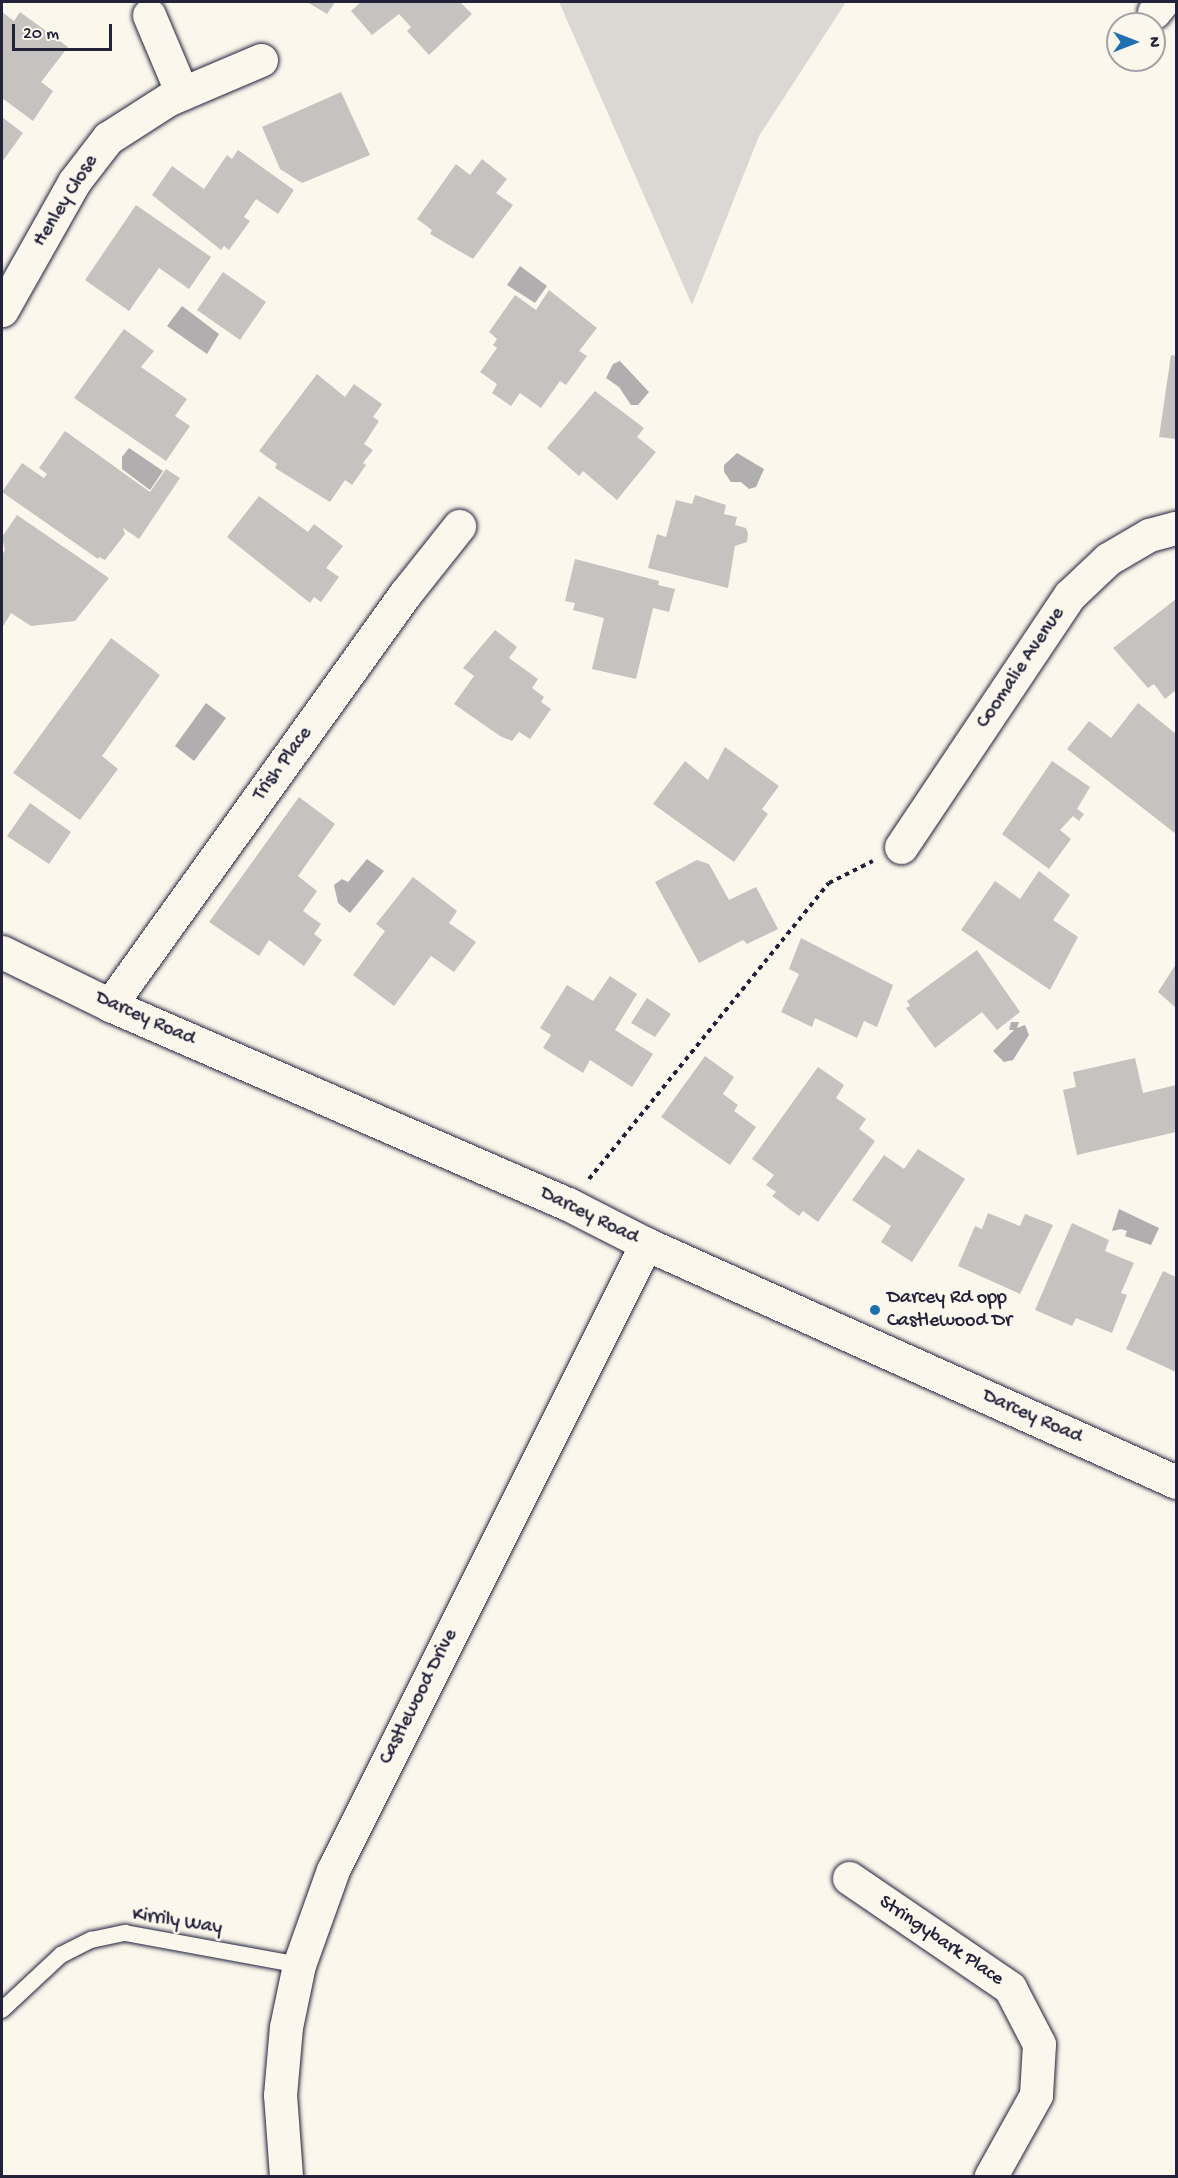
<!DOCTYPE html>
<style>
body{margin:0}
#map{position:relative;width:1178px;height:2178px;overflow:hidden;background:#fbf7ec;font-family:"Gochi Hand",sans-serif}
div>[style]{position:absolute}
.green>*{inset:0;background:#dbd8d3}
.water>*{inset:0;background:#b1aeb0}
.building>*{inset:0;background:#c6c2c0}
.path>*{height:4px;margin-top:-2px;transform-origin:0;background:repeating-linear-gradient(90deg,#22223b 0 4.5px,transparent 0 9px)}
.roads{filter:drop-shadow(0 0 2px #22223b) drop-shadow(0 0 2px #22223b)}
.service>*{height:16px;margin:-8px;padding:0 8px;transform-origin:8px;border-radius:8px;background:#fbf7ec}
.minor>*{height:33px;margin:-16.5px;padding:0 16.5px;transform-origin:16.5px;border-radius:16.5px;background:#fbf7ec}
.dots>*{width:16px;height:16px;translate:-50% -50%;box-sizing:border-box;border:3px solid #fbf7ec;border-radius:50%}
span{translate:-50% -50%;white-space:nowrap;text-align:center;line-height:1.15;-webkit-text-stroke:5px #fbf7ec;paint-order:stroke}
.street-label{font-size:20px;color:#22223b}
.poi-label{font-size:20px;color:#22223b}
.left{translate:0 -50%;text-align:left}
.frame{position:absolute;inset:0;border:3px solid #22223b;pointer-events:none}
.north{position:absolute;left:1106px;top:12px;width:60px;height:60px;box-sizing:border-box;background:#fbf7ec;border:2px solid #a4a2a5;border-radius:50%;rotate:90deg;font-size:16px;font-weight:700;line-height:24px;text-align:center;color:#22223b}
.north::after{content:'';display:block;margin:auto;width:21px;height:27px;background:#1f6fb2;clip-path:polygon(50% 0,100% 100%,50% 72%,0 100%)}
.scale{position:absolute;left:12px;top:24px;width:100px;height:27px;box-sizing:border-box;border:3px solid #22223b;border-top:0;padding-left:8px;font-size:18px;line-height:21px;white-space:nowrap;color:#22223b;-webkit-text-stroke:4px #fbf7ec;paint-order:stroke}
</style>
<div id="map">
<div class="green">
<i style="clip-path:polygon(559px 2px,846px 2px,759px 136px,692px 305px)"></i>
</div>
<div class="water">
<i style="clip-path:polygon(520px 266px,547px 286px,535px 303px,507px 285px)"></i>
<i style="clip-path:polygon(182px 306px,219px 334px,207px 354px,167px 326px)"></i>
<i style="clip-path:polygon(620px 361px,649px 392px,638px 405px,631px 405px,619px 387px,606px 378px,613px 364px)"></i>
<i style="clip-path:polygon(129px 448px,163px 471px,150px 490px,122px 469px,122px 457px)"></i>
<i style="clip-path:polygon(737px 453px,764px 469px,756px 487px,749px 489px,741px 482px,731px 482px,724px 472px,724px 465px)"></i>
<i style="clip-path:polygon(206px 703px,226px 718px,194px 761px,175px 746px)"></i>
<i style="clip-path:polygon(367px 859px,384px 871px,350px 913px,338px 903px,334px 885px,342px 879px,348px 882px)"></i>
<i style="clip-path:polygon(1011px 1022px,1019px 1022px,1017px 1028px,1025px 1025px,1029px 1035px,1013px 1060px,1004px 1062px,993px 1051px,1014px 1030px,1009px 1030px)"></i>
<i style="clip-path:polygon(1119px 1209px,1159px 1228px,1151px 1245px,1125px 1236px,1127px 1231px,1121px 1229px,1112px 1231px)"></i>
</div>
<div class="building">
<i style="clip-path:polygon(307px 2px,335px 2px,327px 14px)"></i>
<i style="clip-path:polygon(361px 2px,460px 2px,472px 14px,429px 55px,407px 31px,411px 27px,399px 14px,372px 35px,351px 11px)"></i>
<i style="clip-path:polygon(2px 12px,14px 21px,20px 12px,68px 47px,41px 82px,53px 91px,33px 121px,2px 98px)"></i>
<i style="clip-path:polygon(341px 92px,370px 155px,302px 183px,280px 169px,262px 127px)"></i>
<i style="clip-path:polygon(2px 117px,23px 133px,2px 162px)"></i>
<i style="clip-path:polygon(238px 150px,294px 190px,278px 214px,256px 199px,244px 217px,250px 221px,229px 250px,224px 246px,221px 250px,152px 195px,172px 166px,204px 189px,227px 155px,232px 159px)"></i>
<i style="clip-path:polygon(482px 159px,507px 179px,496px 193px,513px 205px,473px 259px,430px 234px,432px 230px,417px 219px,456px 164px,470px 175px)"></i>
<i style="clip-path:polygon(136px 205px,211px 257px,189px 289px,159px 268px,129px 311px,85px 280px)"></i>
<i style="clip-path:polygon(223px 272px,266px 302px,240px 340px,197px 310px)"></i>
<i style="clip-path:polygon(549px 290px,597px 328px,579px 351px,587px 356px,566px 385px,560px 381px,541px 408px,520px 393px,511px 406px,492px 393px,497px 384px,480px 372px,497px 348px,493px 345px,497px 339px,489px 332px,515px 295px,536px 310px)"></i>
<i style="clip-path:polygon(124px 329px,154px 351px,141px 367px,187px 399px,175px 416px,190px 426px,166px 461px,74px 398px)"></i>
<i style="clip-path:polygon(1171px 355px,1176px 356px,1176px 439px,1159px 437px)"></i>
<i style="clip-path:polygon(317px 374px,345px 397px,354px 384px,382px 404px,373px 417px,379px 421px,364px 444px,373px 450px,363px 463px,366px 465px,352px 485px,345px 480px,330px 502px,275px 468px,277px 464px,259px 451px)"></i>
<i style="clip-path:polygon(595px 391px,644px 428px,637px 437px,656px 452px,617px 500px,583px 471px,579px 476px,547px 448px)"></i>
<i style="clip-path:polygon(65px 431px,150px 492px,166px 469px,180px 478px,139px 539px,123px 528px,125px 534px,105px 560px,99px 557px,98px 559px,2px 492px,22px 463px,44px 478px,47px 474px,39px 468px)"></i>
<i style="clip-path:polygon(695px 495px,726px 505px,724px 514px,737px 517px,735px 525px,746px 528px,748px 534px,747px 542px,735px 546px,728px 588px,648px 568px,657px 534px,666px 537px,676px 500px,692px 504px)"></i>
<i style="clip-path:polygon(259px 496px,308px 532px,314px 524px,343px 546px,326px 568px,339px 577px,321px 602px,314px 597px,310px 603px,227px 537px)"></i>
<i style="clip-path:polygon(17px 515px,109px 578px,75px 621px,31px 626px,11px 613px,2px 628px,2px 555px,5px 550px,2px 537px)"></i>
<i style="clip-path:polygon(575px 559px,659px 581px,658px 585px,675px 589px,669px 612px,653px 608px,636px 679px,592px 669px,604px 618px,573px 610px,575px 603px,565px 601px)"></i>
<i style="clip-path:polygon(1176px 599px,1176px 690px,1165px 699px,1154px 684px,1148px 688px,1113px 648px)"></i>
<i style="clip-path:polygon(495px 630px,517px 647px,509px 658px,538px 679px,532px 688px,544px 697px,541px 702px,551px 709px,530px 739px,519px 732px,512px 741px,500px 736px,454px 704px,474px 676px,463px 668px)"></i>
<i style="clip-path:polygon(111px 638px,160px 675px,102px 756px,118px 769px,80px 820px,13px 773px)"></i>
<i style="clip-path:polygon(1138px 703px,1176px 734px,1176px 834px,1067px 749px,1089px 721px,1111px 738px)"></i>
<i style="clip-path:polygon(725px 747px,779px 786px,762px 809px,768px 814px,734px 862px,653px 804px,685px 761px,708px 780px)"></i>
<i style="clip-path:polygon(1052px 761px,1090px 787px,1077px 809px,1084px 814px,1079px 821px,1073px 816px,1060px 830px,1071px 839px,1049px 869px,1002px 834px)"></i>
<i style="clip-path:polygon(299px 797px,335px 824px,298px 876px,317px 891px,303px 911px,321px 924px,314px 934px,322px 940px,304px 966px,269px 940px,259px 956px,209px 922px)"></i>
<i style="clip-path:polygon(30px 803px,71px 832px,49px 864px,7px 836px)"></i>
<i style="clip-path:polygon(697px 860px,709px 864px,729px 900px,756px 887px,778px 929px,747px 944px,743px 940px,699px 963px,655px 882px)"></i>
<i style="clip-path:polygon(1039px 871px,1070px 895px,1053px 920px,1078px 937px,1050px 990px,961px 930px,995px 881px,1020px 899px)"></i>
<i style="clip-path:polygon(413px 877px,457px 911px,449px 923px,476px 942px,454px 972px,431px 956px,394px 1006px,353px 975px,385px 931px,376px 924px)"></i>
<i style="clip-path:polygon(801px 938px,893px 985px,877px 1027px,864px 1021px,857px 1038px,815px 1018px,812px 1027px,781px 1012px,799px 974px,789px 969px)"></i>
<i style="clip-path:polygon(977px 950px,1020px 1012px,997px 1030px,982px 1012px,935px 1048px,906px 1008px,910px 1006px,907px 1001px)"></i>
<i style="clip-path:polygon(1176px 964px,1176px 1008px,1158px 992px)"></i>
<i style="clip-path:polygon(610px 976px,637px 994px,615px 1030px,653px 1054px,632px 1087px,590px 1060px,583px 1073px,543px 1048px,551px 1035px,540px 1028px,567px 985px,593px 1001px)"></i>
<i style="clip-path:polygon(647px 998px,671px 1014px,655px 1037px,631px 1023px)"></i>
<i style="clip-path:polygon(705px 1056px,734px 1077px,723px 1094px,738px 1105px,734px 1111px,756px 1127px,730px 1165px,661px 1117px)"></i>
<i style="clip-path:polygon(1135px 1058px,1143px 1093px,1176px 1085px,1176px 1132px,1077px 1155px,1063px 1090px,1076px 1087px,1073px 1072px)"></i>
<i style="clip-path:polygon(818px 1067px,844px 1085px,836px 1098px,866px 1119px,859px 1129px,875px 1141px,818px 1222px,803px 1211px,799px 1216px,772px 1196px,776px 1192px,766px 1185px,774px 1175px,752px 1159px)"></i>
<i style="clip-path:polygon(918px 1149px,965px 1179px,912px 1262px,881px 1242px,891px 1226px,852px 1200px,884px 1155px,904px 1169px)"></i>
<i style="clip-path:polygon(988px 1213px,1020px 1226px,1025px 1214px,1053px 1225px,1020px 1294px,958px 1266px,975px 1226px,982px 1229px)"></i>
<i style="clip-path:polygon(1072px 1223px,1109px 1240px,1105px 1251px,1134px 1263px,1121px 1293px,1127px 1295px,1112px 1333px,1076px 1318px,1072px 1326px,1035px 1310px)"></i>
<i style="clip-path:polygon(1163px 1271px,1176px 1277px,1176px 1372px,1126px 1349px)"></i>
</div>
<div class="path">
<i style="left:589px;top:1179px;width:381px;rotate:-51deg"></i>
<i style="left:829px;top:883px;width:49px;rotate:-26.6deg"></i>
</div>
<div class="roads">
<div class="service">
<i style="left:2px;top:2010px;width:81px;rotate:-43deg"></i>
<i style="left:61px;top:1955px;width:34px;rotate:-27deg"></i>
<i style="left:91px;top:1940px;width:35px;rotate:-12deg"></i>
<i style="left:125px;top:1933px;width:177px;rotate:10.4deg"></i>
</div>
<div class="minor">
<i style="left:1154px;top:12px;width:13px;rotate:-51deg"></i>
<i style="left:149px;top:15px;width:85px;rotate:67.1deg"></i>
<i style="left:2px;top:310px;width:147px;rotate:-60.6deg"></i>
<i style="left:74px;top:182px;width:56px;rotate:-52.3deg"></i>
<i style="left:108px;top:138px;width:72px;rotate:-32.6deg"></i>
<i style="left:169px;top:99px;width:100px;rotate:-23deg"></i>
<i style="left:901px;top:847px;width:303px;rotate:-56.2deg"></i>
<i style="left:1070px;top:595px;width:52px;rotate:-43.5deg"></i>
<i style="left:1108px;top:559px;width:48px;rotate:-30.3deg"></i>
<i style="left:1149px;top:535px;width:28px;rotate:-15deg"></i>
<i style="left:2px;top:952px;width:120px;rotate:26.1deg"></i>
<i style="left:110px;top:1005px;width:499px;rotate:23.5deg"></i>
<i style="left:568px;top:1204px;width:88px;rotate:27.1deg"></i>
<i style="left:646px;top:1244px;width:581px;rotate:24.18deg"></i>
<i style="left:110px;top:1005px;width:506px;rotate:-54.33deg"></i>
<i style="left:405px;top:594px;width:87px;rotate:-51.5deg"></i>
<i style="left:849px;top:1878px;width:195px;rotate:34.3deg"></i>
<i style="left:1010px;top:1988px;width:63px;rotate:62.6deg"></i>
<i style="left:1039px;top:2044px;width:51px;rotate:93.4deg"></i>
<i style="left:1036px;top:2095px;width:93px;rotate:119.1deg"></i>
<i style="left:286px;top:2176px;width:81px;rotate:-94.2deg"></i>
<i style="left:280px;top:2095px;width:68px;rotate:-85deg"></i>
<i style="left:286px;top:2027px;width:63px;rotate:-78.2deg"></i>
<i style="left:299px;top:1965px;width:101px;rotate:-70.3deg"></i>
<i style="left:333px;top:1870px;width:700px;rotate:-63.43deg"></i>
</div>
</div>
<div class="dots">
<i style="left:875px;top:1310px;background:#1f6fb2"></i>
</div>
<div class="street-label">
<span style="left:66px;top:201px;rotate:-58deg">Henley Close</span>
<span style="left:1021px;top:668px;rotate:-56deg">Coomalie Avenue</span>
<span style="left:283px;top:764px;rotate:-54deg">Trish Place</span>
<span style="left:145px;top:1019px;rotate:24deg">Darcey Road</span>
<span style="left:589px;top:1216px;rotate:26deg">Darcey Road</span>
<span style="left:1032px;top:1417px;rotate:24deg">Darcey Road</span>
<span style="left:419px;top:1697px;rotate:-63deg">Castlewood Drive</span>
<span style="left:177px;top:1922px;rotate:9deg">Kirrily Way</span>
<span style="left:941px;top:1941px;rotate:34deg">Stringybark Place</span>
</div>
<div class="poi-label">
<span class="left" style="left:887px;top:1310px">Darcey Rd opp<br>Castlewood Dr</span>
</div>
<div class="frame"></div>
<div class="north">N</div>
<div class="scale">20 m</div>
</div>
